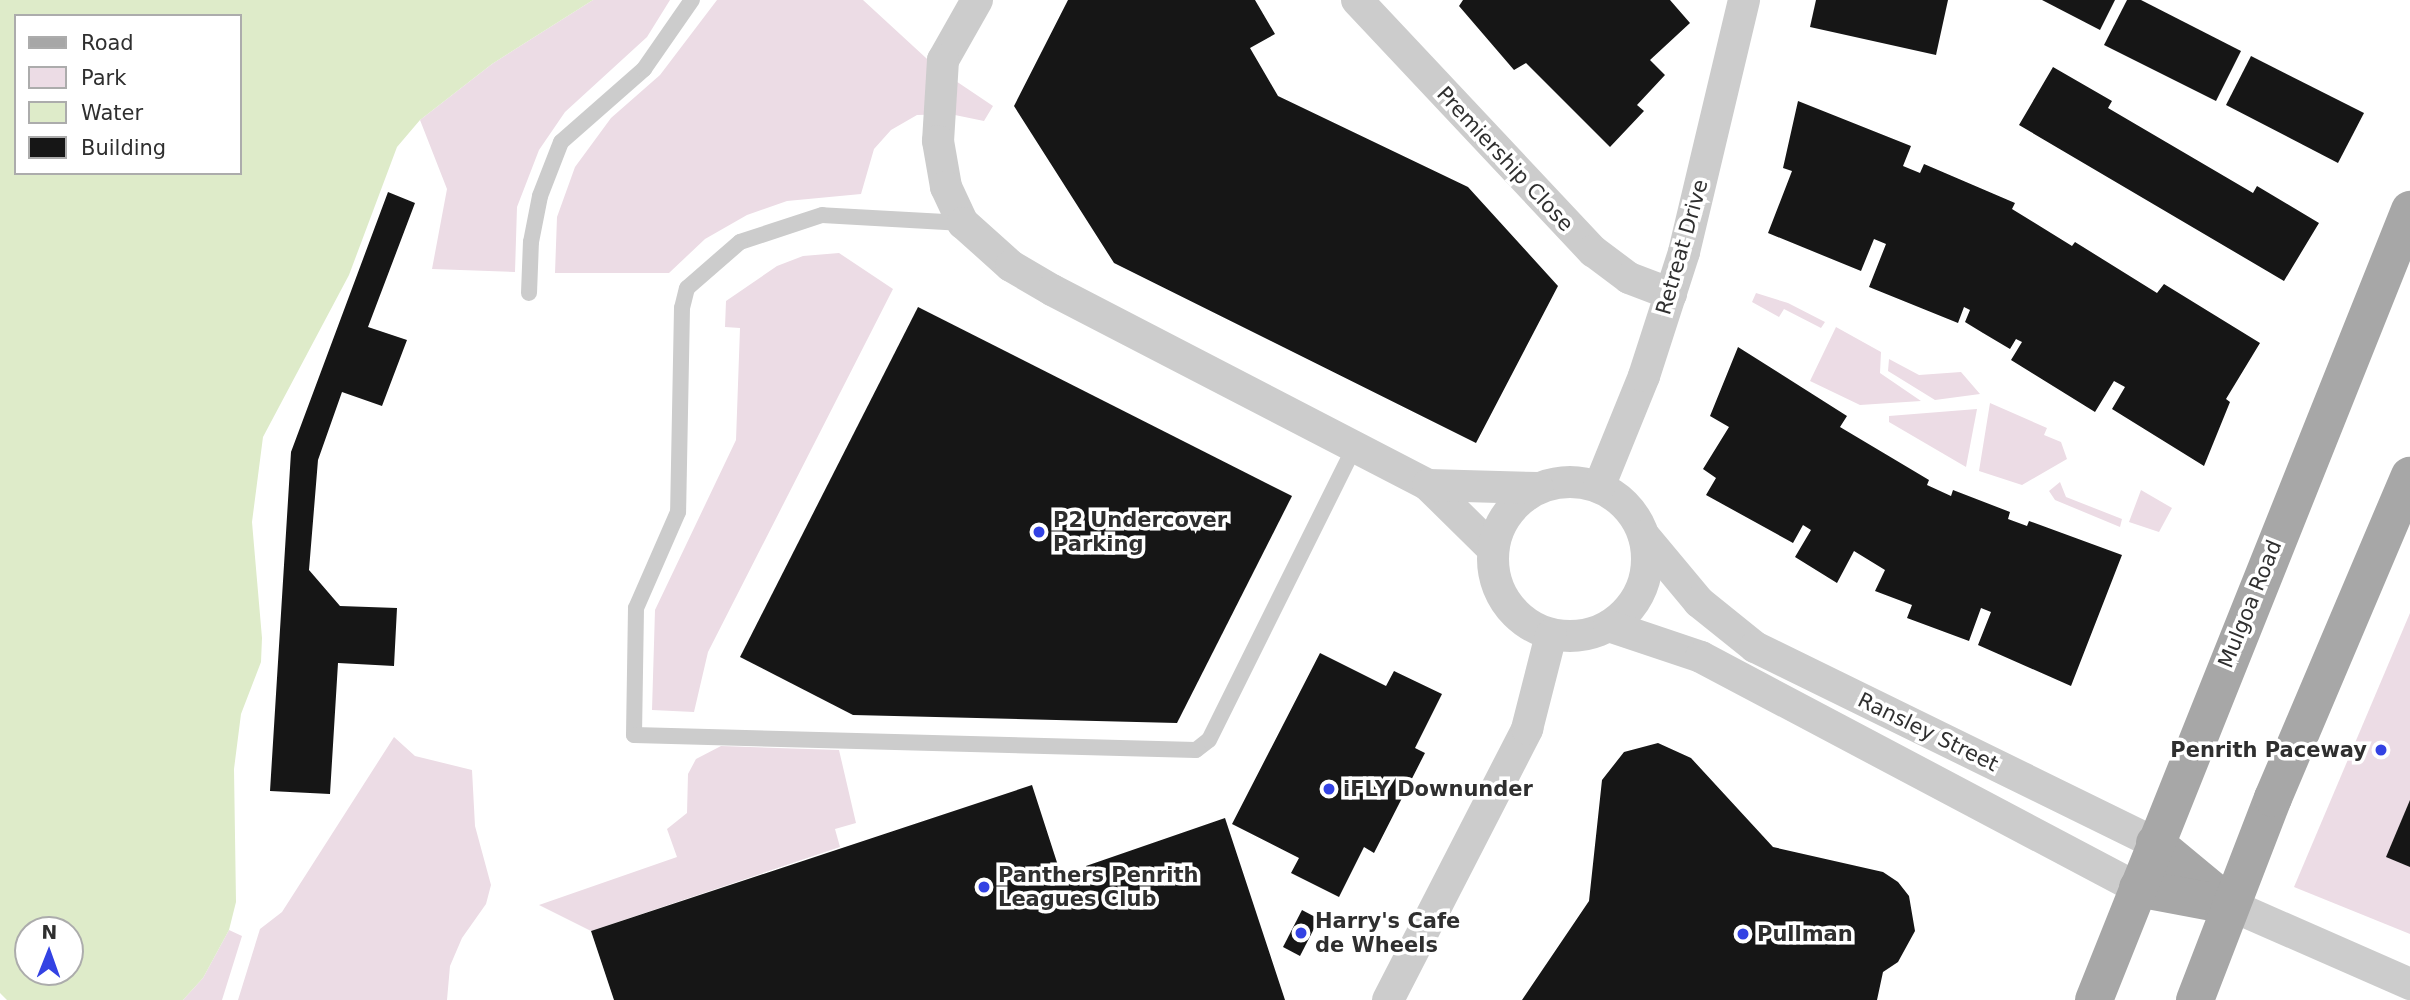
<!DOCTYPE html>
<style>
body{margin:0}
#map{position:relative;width:2410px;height:1000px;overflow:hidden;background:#fff;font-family:"DejaVu Sans",sans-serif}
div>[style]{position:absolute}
.green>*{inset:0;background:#ecdce5}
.water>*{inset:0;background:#deebc9}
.building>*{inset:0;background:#161616}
.lane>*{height:16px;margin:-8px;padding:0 8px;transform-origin:8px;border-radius:8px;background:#ccc}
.street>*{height:32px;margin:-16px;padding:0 16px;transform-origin:16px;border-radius:16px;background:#ccc}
.street>.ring{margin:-16px;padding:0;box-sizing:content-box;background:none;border:32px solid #ccc;border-radius:50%}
.primary>*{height:38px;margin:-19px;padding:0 19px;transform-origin:19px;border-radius:19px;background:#a7a7a7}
.dots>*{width:19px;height:19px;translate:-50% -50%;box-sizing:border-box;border:4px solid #fff;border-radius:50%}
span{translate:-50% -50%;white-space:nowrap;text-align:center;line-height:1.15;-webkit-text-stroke:7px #fff;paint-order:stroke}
.street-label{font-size:21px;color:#2f2f2f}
.poi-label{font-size:21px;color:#2f2f2f;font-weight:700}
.left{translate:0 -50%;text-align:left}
.right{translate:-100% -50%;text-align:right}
.legend{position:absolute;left:14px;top:14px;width:228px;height:161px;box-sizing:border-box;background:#fff;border:2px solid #acacac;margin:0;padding:9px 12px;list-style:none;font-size:21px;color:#2f2f2f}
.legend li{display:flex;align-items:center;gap:14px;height:35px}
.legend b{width:35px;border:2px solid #acacac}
.north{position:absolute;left:14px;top:916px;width:70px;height:70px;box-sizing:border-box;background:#fff;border:2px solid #acacac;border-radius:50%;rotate:1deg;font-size:19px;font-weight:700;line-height:28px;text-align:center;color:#2f2f2f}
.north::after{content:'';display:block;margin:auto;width:24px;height:32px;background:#3342e3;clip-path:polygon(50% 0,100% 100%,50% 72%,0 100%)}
</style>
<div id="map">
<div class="green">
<i style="clip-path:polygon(593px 0,670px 0,647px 37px,565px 112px,539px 150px,517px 207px,515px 272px,432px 269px,447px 189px,420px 120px,492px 64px)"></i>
<i style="clip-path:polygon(717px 0,863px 0,938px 69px,993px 106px,984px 121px,950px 114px,917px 115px,891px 130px,874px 149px,861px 194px,787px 201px,747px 215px,705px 239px,669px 273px,555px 273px,557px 217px,575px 167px,611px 118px,660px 75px)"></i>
<i style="clip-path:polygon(839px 253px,893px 289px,708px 652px,694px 712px,652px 710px,655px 610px,736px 440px,740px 328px,725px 327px,726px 301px,777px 266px,803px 256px)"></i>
<i style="clip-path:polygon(1756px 293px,1788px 303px,1825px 322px,1821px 328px,1784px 309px,1779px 317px,1752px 302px)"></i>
<i style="clip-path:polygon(1836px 327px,1881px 352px,1880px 373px,1921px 401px,1860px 405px,1810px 381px)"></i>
<i style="clip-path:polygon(1889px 359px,1919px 375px,1961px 372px,1980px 394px,1935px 400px,1888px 371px)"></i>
<i style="clip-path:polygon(1990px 403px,2047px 428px,2044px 435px,2061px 442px,2067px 459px,2022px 485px,1979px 471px)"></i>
<i style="clip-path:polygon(1977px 409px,1966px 467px,1889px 422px,1889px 416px)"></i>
<i style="clip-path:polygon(2060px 482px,2066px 497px,2122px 519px,2120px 527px,2055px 500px,2049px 491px)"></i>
<i style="clip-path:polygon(2141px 490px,2172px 508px,2159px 532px,2129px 522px)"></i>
<i style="clip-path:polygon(2410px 613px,2410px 934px,2294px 887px)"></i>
<i style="clip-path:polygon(394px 737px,415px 756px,472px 770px,475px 826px,491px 885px,486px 904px,462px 938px,450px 966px,447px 1000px,238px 1000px,260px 929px,282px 912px)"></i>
<i style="clip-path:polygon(721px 746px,839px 750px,856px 823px,835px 829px,840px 847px,591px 931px,539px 905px,677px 857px,667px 829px,687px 813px,688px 774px,696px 759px)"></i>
<i style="clip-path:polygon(229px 930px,242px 936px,222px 1000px,183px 1000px,203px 978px)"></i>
</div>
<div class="water">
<i style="clip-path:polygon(evenodd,0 0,593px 0,492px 64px,420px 120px,397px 147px,349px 275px,263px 437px,252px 522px,262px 638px,261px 662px,241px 714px,234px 769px,236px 902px,229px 930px,203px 978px,183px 1000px,7px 1000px,0 993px,0 0,16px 16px,240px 16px,240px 173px,16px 173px,16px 16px,0 0,28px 930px,70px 930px,70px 972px,28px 972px,28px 930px)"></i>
</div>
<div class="building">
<i style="clip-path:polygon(1068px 0,1255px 0,1275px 34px,1250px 48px,1278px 96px,1468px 187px,1558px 286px,1476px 443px,1114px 263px,1014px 106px)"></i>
<i style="clip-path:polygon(1463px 0,1670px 0,1690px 23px,1650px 60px,1665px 75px,1637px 105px,1644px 111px,1610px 147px,1526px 63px,1514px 70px,1459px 6px)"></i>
<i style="clip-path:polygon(1816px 0,1948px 0,1936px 55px,1810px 27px)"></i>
<i style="clip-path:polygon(2042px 0,2115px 0,2100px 30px)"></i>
<i style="clip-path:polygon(2127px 0,2141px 0,2241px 51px,2216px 101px,2104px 45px)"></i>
<i style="clip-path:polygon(2251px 56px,2364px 113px,2338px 163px,2226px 105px)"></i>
<i style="clip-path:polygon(2053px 67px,2112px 101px,2108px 108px,2253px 193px,2257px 186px,2319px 223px,2284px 281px,2019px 125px)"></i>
<i style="clip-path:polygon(1798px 101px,1911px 146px,1903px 166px,1920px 173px,1924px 164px,2015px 203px,2012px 209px,2072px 246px,2075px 242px,2157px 293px,2164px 284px,2260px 343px,2226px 399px,2230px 402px,2204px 466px,2112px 409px,2125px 387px,2114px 381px,2095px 412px,2011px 360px,2022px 342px,2016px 339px,2010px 349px,1983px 333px,1965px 322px,1970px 310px,1964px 307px,1958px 323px,1869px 287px,1886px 244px,1874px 239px,1861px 271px,1768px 233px,1792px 171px,1783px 168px)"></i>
<i style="clip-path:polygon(388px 192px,415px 203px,368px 327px,407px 340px,382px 406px,342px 392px,318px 460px,309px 570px,340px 606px,397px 608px,394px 666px,338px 663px,330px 794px,270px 791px,291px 452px)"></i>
<i style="clip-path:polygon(918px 307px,1292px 496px,1177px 723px,853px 715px,740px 657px)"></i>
<i style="clip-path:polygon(1738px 347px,1847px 416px,1840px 427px,1929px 480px,1927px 485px,1951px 496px,1953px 490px,2010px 512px,2008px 519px,2027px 526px,2029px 521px,2122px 555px,2071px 686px,1978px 645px,1991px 612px,1981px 608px,1969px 641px,1907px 618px,1912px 605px,1875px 591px,1885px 570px,1854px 551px,1837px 583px,1795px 557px,1811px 530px,1803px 525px,1793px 543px,1706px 495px,1716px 478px,1703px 469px,1729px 427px,1710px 416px)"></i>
<i style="clip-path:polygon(1320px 653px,1386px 686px,1394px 671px,1442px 694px,1415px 748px,1425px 753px,1374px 853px,1364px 847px,1339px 897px,1291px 873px,1299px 858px,1232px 824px)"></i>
<i style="clip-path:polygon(1658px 743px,1691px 758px,1773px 847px,1883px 872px,1898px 882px,1909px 896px,1915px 931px,1898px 962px,1883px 972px,1877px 1000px,1522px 1000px,1589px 901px,1602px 780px,1624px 752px)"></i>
<i style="clip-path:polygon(1032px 785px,1063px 881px,1088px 875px,1086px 866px,1225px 818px,1285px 1000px,614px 1000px,591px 931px)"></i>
<i style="clip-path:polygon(2410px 800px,2410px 867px,2386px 857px)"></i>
<i style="clip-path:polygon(1302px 910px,1319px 919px,1300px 956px,1283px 947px)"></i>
</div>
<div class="lane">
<i style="left:963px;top:223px;width:141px;rotate:-176.8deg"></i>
<i style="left:822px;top:215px;width:86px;rotate:161.8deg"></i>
<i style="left:740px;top:242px;width:70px;rotate:139deg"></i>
<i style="left:687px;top:288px;width:21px;rotate:104deg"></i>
<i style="left:682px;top:308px;width:204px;rotate:91.1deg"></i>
<i style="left:678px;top:512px;width:105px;rotate:113.6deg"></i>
<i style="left:636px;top:608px;width:127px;rotate:90.9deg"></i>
<i style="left:634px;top:735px;width:562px;rotate:1.53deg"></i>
<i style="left:1196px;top:750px;width:16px;rotate:-38deg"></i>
<i style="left:1209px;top:740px;width:326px;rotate:-63.6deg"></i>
<i style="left:529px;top:293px;width:51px;rotate:-87.8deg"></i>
<i style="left:531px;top:242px;width:47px;rotate:-78.9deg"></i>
<i style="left:540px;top:196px;width:58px;rotate:-68.7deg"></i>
<i style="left:561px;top:142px;width:111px;rotate:-41.3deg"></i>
<i style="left:644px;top:69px;width:84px;rotate:-55.2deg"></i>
</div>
<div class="street">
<i style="left:977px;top:0;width:69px;rotate:119.5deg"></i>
<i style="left:943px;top:60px;width:81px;rotate:93.5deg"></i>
<i style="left:938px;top:141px;width:47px;rotate:80.1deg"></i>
<i style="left:946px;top:187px;width:40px;rotate:65deg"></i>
<i style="left:963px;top:223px;width:64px;rotate:41.9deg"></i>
<i style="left:1011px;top:266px;width:48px;rotate:30.3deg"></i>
<i style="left:1052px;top:290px;width:424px;rotate:27.4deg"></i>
<i style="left:1428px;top:485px;width:91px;rotate:44.6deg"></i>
<i style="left:1357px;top:0;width:345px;rotate:46.8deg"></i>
<i style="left:1593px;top:251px;width:45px;rotate:36.9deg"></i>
<i style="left:1629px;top:278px;width:45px;rotate:20.9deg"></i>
<i class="ring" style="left:1493px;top:482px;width:122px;height:122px"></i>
<i style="left:1428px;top:485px;width:110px;rotate:1.6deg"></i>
<i style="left:1599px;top:487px;width:120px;rotate:-67.9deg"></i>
<i style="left:1644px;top:376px;width:130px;rotate:-72.1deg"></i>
<i style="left:1684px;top:252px;width:259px;rotate:-76.6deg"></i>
<i style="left:1644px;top:536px;width:86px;rotate:50.2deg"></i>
<i style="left:1699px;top:602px;width:72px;rotate:38.8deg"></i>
<i style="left:1755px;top:647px;width:445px;rotate:26.1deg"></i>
<i style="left:1609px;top:626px;width:97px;rotate:18.6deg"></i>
<i style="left:1701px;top:657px;width:494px;rotate:27.9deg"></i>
<i style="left:2230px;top:905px;width:197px;rotate:23.7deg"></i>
<i style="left:1388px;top:1000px;width:305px;rotate:-62.8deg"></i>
<i style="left:1527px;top:729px;width:97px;rotate:-75.7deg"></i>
</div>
<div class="primary">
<i style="left:2155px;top:843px;width:97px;rotate:39.6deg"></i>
<i style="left:2138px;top:888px;width:92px;rotate:10.7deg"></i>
<i style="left:2094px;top:1000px;width:851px;rotate:-68.2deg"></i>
<i style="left:2195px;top:1000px;width:217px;rotate:-68.9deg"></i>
<i style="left:2273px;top:798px;width:350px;rotate:-67deg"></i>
</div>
<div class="dots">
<i style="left:1039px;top:532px;background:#3342e3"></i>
<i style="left:2381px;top:750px;background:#3342e3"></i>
<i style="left:1329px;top:789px;background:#3342e3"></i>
<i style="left:984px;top:887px;background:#3342e3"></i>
<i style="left:1301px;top:933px;background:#3342e3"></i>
<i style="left:1743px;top:934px;background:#3342e3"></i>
</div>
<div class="street-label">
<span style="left:1505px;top:159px;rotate:47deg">Premiership Close</span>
<span style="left:1682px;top:247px;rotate:-74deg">Retreat Drive</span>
<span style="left:2250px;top:604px;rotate:-68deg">Mulgoa Road</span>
<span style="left:1928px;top:732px;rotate:26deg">Ransley Street</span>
</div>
<div class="poi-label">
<span class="left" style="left:1053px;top:532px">P2 Undercover<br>Parking</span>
<span class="right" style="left:2367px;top:750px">Penrith Paceway</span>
<span class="left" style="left:1343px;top:789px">iFLY Downunder</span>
<span class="left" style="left:998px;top:887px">Panthers Penrith<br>Leagues Club</span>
<span class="left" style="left:1315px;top:933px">Harry's Cafe<br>de Wheels</span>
<span class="left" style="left:1757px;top:934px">Pullman</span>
</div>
<ul class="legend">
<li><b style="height:9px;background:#a7a7a7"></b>Road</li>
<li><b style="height:19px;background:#ecdce5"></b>Park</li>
<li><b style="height:19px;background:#deebc9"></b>Water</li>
<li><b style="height:19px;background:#161616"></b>Building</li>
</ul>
<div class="north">N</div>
</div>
